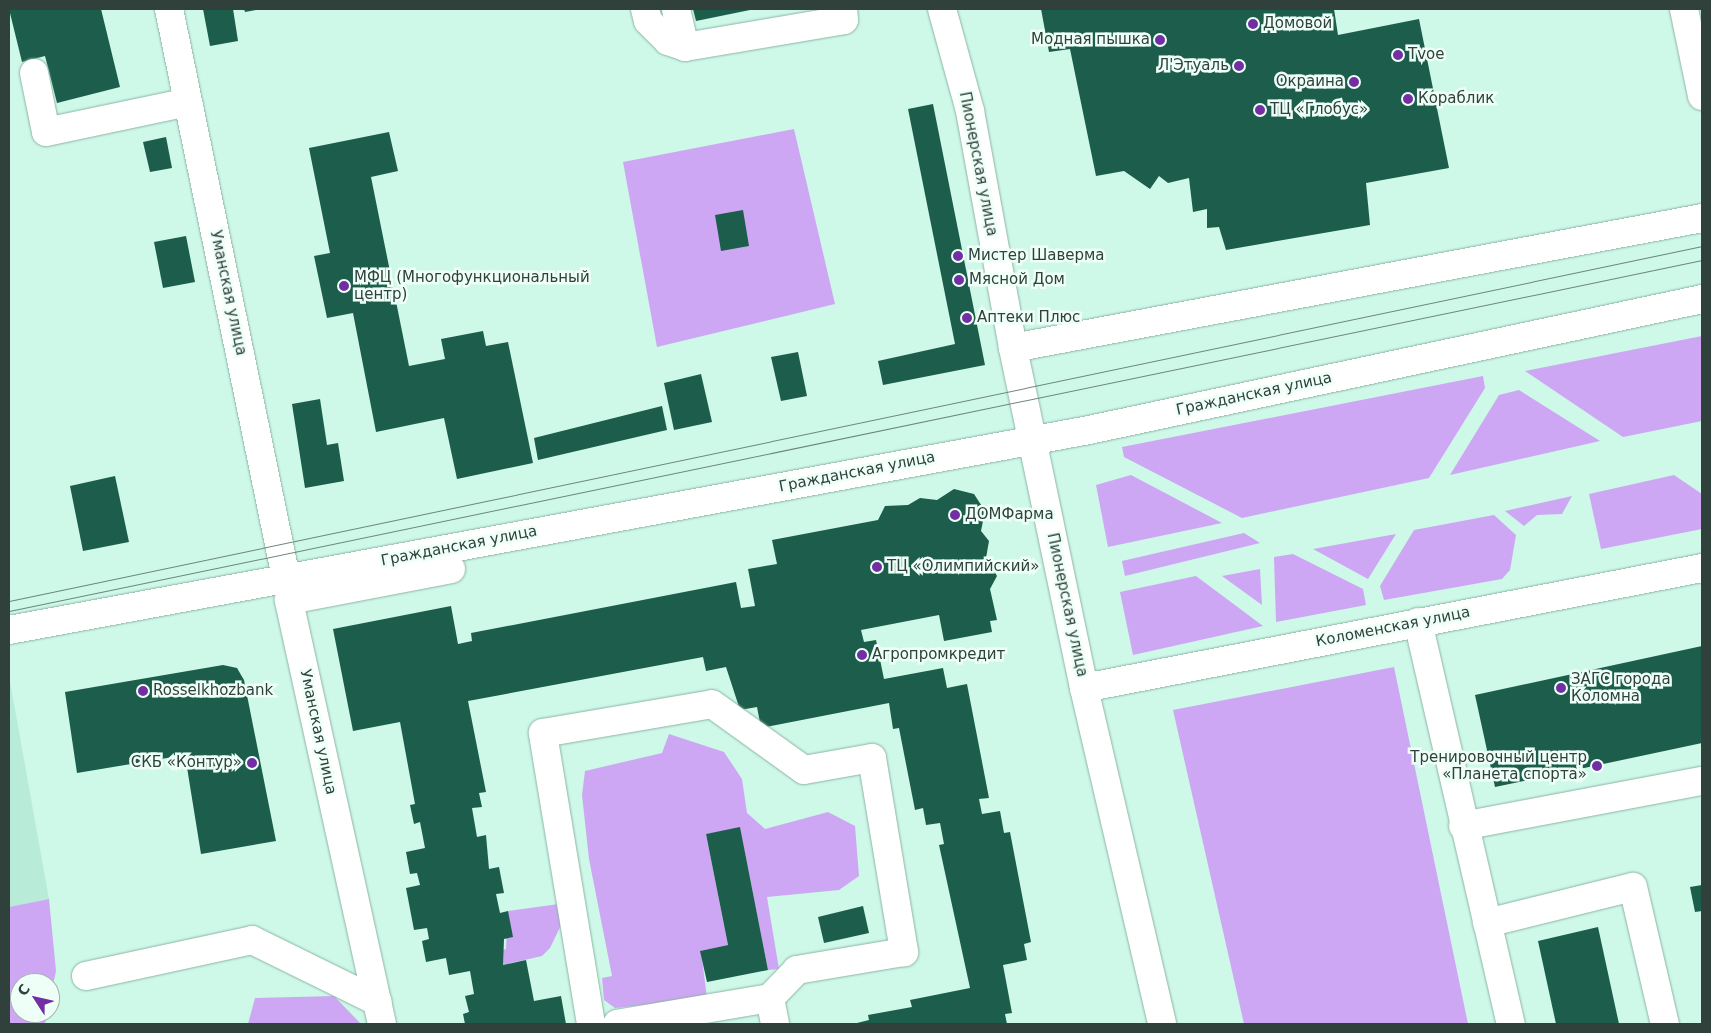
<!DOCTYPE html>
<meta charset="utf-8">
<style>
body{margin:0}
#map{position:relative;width:1711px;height:1033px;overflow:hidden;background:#cef8e8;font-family:"DejaVu Sans",sans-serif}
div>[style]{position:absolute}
.built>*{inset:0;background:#b9ebd9}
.green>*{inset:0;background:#cea7f4}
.building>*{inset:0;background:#1c5d4b}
.roads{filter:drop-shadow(0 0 1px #8cb4a5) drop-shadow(0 0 1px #8cb4a5)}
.minor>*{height:28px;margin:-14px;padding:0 14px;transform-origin:14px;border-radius:14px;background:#fff}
.tram>*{height:1px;margin:-0.5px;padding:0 0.5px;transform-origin:0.5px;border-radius:0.5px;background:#6c867d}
.dots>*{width:14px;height:14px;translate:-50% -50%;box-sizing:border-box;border:2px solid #eefff8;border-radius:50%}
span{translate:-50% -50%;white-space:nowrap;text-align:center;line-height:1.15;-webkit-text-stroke:5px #eefff8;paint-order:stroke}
.poi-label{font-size:15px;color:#30403b}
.left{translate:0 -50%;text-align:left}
.right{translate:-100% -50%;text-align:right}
.street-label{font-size:15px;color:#30403b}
.frame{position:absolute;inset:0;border:10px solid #30403b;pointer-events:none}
.north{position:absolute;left:10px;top:973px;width:50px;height:50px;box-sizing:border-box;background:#eefff8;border:1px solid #a2b3ac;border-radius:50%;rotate:305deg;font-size:14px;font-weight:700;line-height:20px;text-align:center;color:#30403b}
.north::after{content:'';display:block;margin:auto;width:18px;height:22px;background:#722fa3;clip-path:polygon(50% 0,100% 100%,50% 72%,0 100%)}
</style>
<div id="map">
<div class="built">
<i style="clip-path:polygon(9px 676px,49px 899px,9px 907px)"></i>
</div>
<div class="green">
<i style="clip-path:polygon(794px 129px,835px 304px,657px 347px,623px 162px)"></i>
<i style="clip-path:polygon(1702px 336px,1702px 421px,1623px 437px,1525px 371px)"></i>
<i style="clip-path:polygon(1483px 376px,1485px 388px,1429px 478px,1242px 518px,1124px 457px,1122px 447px)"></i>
<i style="clip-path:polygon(1519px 390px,1600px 441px,1450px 475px,1499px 395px)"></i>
<i style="clip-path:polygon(1131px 475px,1222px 523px,1108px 547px,1096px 485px)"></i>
<i style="clip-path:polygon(1674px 475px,1702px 494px,1702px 529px,1601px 549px,1589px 494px)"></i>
<i style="clip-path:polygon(1572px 496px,1562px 514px,1537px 515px,1524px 526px,1505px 511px)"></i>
<i style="clip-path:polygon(1494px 515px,1516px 535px,1510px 570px,1502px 579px,1384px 600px,1380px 586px,1414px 530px)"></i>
<i style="clip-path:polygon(1244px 533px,1260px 543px,1125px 576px,1122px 561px)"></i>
<i style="clip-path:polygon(1396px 534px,1368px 579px,1313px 549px)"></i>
<i style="clip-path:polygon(1293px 554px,1363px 589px,1366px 605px,1276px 622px,1274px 557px)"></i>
<i style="clip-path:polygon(1260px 569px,1262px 605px,1222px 576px)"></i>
<i style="clip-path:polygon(1196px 576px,1263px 626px,1133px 655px,1120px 592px)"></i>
<i style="clip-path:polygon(1394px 667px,1468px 1024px,1244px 1024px,1173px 710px)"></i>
<i style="clip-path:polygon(669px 734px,724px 752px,742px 779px,747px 813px,765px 829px,828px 812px,855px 826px,859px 876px,839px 890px,767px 897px,779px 969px,768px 970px,740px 828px,706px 834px,728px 945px,701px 951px,707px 998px,615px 1008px,604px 1000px,602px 978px,612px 976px,589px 859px,582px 795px,585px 771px,662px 753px)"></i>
<i style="clip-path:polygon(49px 899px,56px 971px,50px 999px,50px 983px,20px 983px,20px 1013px,47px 1013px,45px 1024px,9px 1024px,9px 907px)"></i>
<i style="clip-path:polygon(559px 904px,562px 923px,550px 948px,542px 956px,503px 965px,501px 950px,506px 949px,508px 911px)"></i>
<i style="clip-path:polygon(334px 996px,361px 1024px,248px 1024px,255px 998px)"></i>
</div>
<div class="building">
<i style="clip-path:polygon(9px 9px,101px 9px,120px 87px,57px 103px,45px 56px,22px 62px)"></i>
<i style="clip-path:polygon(203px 9px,233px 9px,238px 41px,210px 46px)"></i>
<i style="clip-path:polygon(244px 9px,256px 9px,256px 10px,245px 12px)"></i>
<i style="clip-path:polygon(693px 9px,750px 9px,750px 10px,696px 21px)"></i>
<i style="clip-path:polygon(1041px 9px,1334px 9px,1338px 35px,1419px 19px,1449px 168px,1366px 183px,1370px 225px,1226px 250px,1219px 227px,1207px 228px,1207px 209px,1193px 212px,1189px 178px,1168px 183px,1159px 176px,1150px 189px,1124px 171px,1096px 176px,1070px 49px,1049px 52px)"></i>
<i style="clip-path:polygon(933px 104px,985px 365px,883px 385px,878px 361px,955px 344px,908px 109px)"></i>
<i style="clip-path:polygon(389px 132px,398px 171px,371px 177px,409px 366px,445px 359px,441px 339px,483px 331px,486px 346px,508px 342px,533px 463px,457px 479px,444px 418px,376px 432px,353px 313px,327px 318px,314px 256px,330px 253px,309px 148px)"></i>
<i style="clip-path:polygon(166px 137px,172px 168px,150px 172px,143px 142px)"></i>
<i style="clip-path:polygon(743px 210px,749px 246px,721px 251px,715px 215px)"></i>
<i style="clip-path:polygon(186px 236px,195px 282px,163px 288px,154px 242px)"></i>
<i style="clip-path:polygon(798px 352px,807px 396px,781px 401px,771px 357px)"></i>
<i style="clip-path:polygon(701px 374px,712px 422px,674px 430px,664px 383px)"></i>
<i style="clip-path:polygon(320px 399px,327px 445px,338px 443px,344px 481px,305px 488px,292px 404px)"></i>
<i style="clip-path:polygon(662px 406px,667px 430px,538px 460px,534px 438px)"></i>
<i style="clip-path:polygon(115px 476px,129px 542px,83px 551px,70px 486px)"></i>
<i style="clip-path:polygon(954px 489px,974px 494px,985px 511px,981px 531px,989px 541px,986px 558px,997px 576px,990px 589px,997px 620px,990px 621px,992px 632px,944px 641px,939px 615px,861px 630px,864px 642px,876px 640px,884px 679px,943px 668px,947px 688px,967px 684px,989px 798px,979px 799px,982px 814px,1000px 811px,1004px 833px,1010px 832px,1031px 942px,1024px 944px,1027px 960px,1003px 965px,1012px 1013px,1005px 1014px,1007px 1024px,853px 1024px,869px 1020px,868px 1015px,912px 1007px,910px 1000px,970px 988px,939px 845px,944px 844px,940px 823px,926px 825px,923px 808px,915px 810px,899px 728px,893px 729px,889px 703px,761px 728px,757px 707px,740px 710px,726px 667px,706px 671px,703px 657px,468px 701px,486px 792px,479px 793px,482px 807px,472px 808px,477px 837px,486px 835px,489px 869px,499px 867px,504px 893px,496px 894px,500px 913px,508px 911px,513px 937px,504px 939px,503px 965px,526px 960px,534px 1001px,561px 996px,566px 1024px,465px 1024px,463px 1014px,469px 1012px,465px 996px,474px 994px,470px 971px,449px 975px,446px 958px,426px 962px,422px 941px,429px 939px,427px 928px,414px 930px,406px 888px,420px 885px,417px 873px,410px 874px,406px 852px,425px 848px,420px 822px,414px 824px,410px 805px,415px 804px,400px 722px,353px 731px,333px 629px,451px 606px,458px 644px,472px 641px,471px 633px,736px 582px,741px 608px,755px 606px,748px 569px,777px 564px,772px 540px,878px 520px,885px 506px,908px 505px,920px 498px,937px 500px)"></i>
<i style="clip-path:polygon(1702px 646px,1702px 743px,1495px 787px,1475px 695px)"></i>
<i style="clip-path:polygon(223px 665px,237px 668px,244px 680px,276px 841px,201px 854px,185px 755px,77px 773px,65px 692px)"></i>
<i style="clip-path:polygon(740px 827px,768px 970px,707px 982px,700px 951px,728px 945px,706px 834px)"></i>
<i style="clip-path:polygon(1702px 885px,1702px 911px,1695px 912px,1690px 887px)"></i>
<i style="clip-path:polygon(863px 906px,869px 933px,824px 943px,818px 917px)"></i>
<i style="clip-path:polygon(1598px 927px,1619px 1024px,1556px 1024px,1538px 941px)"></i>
</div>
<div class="roads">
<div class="minor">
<i style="left:169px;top:9px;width:581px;rotate:78.38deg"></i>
<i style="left:645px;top:9px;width:12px;rotate:76deg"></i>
<i style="left:648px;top:21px;width:28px;rotate:45deg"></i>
<i style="left:668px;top:41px;width:18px;rotate:19deg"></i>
<i style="left:685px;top:47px;width:161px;rotate:-9.6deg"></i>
<i style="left:844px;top:20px;width:11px;rotate:-95deg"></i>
<i style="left:676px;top:9px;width:39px;rotate:77deg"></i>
<i style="left:942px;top:9px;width:106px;rotate:74.6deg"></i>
<i style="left:970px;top:111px;width:241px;rotate:79.7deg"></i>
<i style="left:1013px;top:348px;width:347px;rotate:78.2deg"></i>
<i style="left:1084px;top:688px;width:345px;rotate:76.9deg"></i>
<i style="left:1684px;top:9px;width:89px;rotate:78.3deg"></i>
<i style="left:34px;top:73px;width:60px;rotate:78.5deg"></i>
<i style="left:46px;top:132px;width:145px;rotate:-11.9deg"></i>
<i style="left:1013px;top:348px;width:701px;rotate:-10.68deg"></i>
<i style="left:1418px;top:622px;width:413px;rotate:77deg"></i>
<i style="left:9px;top:630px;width:1098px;rotate:-10.49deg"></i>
<i style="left:1089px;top:430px;width:627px;rotate:-12.06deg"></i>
<i style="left:1084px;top:688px;width:630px;rotate:-10.99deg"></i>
<i style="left:1463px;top:826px;width:243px;rotate:-10.7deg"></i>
<i style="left:1487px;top:923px;width:150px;rotate:-13.9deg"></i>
<i style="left:1633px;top:887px;width:141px;rotate:76.9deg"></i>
<i style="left:86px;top:976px;width:170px;rotate:-12.2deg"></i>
<i style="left:252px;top:940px;width:140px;rotate:26.2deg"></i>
<i style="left:770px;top:998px;width:26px;rotate:79deg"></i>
<i style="left:382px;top:1024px;width:434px;rotate:-102.4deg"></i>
<i style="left:289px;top:600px;width:165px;rotate:-10.8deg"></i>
<i style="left:591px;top:1024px;width:295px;rotate:-99.4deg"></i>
<i style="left:543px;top:733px;width:171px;rotate:-9.7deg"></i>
<i style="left:712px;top:704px;width:113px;rotate:35.7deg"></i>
<i style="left:804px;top:770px;width:69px;rotate:-10deg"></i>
<i style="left:872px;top:758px;width:197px;rotate:80.6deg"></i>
<i style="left:904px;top:952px;width:109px;rotate:170.5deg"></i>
<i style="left:797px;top:970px;width:39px;rotate:134deg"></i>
<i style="left:770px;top:998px;width:155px;rotate:170.4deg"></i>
</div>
</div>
<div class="tram">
<i style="left:9px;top:601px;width:1730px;rotate:-11.84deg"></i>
<i style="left:9px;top:611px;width:1729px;rotate:-11.71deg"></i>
</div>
<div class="dots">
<i style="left:1253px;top:24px;background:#722fa3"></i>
<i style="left:1160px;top:40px;background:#722fa3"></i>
<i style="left:1398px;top:55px;background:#722fa3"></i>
<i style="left:1239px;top:66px;background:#722fa3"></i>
<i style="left:1354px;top:82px;background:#722fa3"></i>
<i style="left:1408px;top:99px;background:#722fa3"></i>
<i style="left:1260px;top:110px;background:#722fa3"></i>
<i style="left:958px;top:256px;background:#722fa3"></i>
<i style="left:959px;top:280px;background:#722fa3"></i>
<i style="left:344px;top:286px;background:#722fa3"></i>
<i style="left:967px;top:318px;background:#722fa3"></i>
<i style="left:955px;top:515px;background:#722fa3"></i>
<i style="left:877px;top:567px;background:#722fa3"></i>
<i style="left:862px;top:655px;background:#722fa3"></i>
<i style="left:1561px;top:688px;background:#722fa3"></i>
<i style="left:143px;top:691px;background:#722fa3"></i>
<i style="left:252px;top:763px;background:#722fa3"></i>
<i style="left:1597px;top:766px;background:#722fa3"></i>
</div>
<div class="poi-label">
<span class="left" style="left:1263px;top:24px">Домовой</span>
<span class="right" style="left:1150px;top:40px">Модная пышка</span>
<span class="left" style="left:1408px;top:55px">Tvoe</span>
<span class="right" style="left:1229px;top:66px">Л'Этуаль</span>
<span class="right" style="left:1344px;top:82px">Окраина</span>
<span class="left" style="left:1418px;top:99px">Кораблик</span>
<span class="left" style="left:1270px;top:110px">ТЦ «Глобус»</span>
<span class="left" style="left:968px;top:256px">Мистер Шаверма</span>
<span class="left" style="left:354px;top:286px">МФЦ (Многофункциональный<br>центр)</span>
<span class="left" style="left:969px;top:280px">Мясной Дом</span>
<span class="left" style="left:977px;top:318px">Аптеки Плюс</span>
<span class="left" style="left:965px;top:515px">ДОМФарма</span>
<span class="left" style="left:887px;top:567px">ТЦ «Олимпийский»</span>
<span class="left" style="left:872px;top:655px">Агропромкредит</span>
<span class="left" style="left:1571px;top:688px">ЗАГС города<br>Коломна</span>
<span class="left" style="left:153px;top:691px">Rosselkhozbank</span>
<span class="right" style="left:1587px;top:766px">Тренировочный центр<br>«Планета спорта»</span>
<span class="right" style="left:242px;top:763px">СКБ «Контур»</span>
</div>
<div class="street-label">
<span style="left:978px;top:164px;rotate:79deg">Пионерская улица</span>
<span style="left:228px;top:293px;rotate:78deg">Уманская улица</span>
<span style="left:1254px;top:394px;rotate:-12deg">Гражданская улица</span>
<span style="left:857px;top:472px;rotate:-11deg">Гражданская улица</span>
<span style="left:459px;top:546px;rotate:-11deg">Гражданская улица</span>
<span style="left:1067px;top:605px;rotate:78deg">Пионерская улица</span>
<span style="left:1393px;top:627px;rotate:-11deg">Коломенская улица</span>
<span style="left:318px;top:732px;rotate:78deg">Уманская улица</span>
</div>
<div class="frame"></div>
<div class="north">С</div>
</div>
